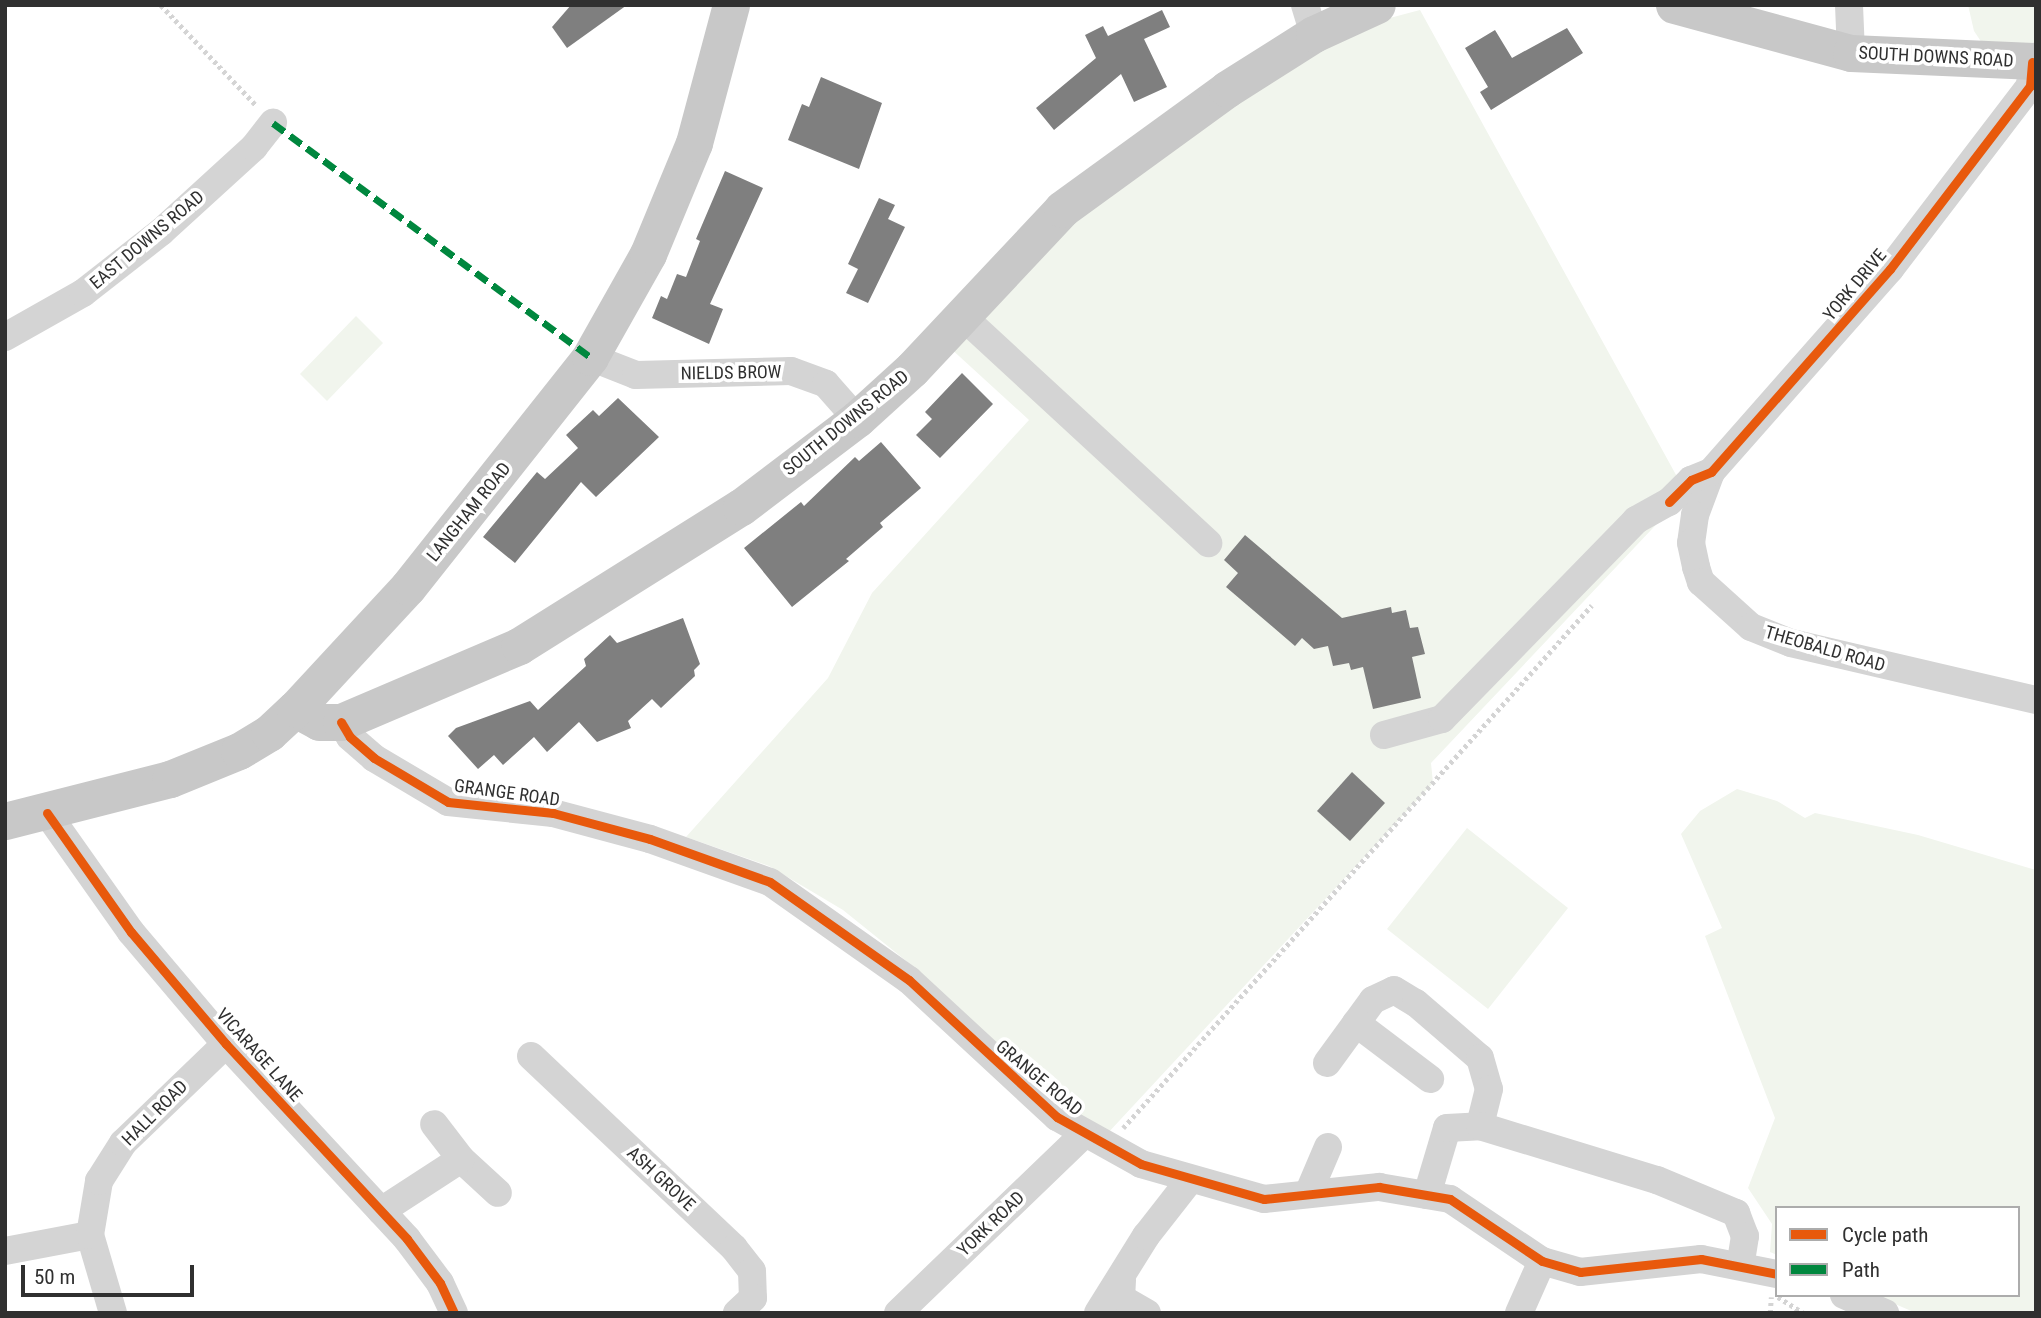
<!DOCTYPE html>
<style>
body{margin:0}
#map{position:relative;width:2041px;height:1318px;overflow:hidden;background:#fff;font-family:"Roboto Condensed",sans-serif}
div>[style]{position:absolute}
.green>*{inset:0;background:#f1f5ed}
.building>*{inset:0;background:#7f7f7f}
.path>*{height:4.5px;margin-top:-2.25px;transform-origin:0;background:repeating-linear-gradient(90deg,#d4d4d4 0 3.5px,transparent 0 7px)}
.minor>*{height:28px;margin:-14px;padding:0 14px;transform-origin:14px;border-radius:14px;background:#d4d4d4}
.major>*{height:37px;margin:-18.5px;padding:0 18.5px;transform-origin:18.5px;border-radius:18.5px;background:#c8c8c8}
.quiet>*{height:7px;margin-top:-3.5px;transform-origin:0;background:repeating-linear-gradient(90deg,#00873e 0 14px,transparent 0 21px)}
.cycleway>*{height:9px;margin:-4.5px;padding:0 4.5px;transform-origin:4.5px;border-radius:4.5px;background:#e8590c}
span{translate:-50% -50%;white-space:nowrap;text-align:center;line-height:1.15;-webkit-text-stroke:7px #fff;paint-order:stroke}
.street-label{font-size:18px;color:#303030}
.frame{position:absolute;inset:0;border:7px solid #303030;pointer-events:none}
.legend{position:absolute;left:1775px;top:1206px;width:245px;height:91px;box-sizing:border-box;background:#fff;border:2px solid #acacac;margin:0;padding:9px 12px;list-style:none;font-size:21px;color:#303030}
.legend li{display:flex;align-items:center;gap:14px;height:35px}
.legend b{width:35px;border:2px solid #acacac}
.scale{position:absolute;left:21px;top:1265px;width:173px;height:32px;box-sizing:border-box;border:4px solid #303030;border-top:0;padding-left:9px;font-size:21px;line-height:24px;white-space:nowrap;color:#303030;-webkit-text-stroke:5px #fff;paint-order:stroke}
</style>
<div id="map">
<div class="green">
<i style="clip-path:polygon(1968px 5px,2036px 5px,2036px 47px,1984px 46px,1974px 31px)"></i>
<i style="clip-path:polygon(1420px 10px,1686px 493px,1431px 763px,1433px 783px,1107px 1134px,1055px 1097px,915px 968px,843px 910px,769px 866px,686px 837px,828px 678px,872px 593px,1029px 420px,948px 346px,1087px 209px,1282px 70px,1386px 19px)"></i>
<i style="clip-path:polygon(356px 316px,383px 343px,327px 401px,300px 374px)"></i>
<i style="clip-path:polygon(1737px 789px,1777px 801px,1805px 818px,1815px 813px,1918px 835px,2036px 870px,2036px 1313px,1916px 1313px,1874px 1295px,2018px 1295px,2018px 1208px,1777px 1208px,1777px 1255px,1770px 1252px,1772px 1224px,1748px 1188px,1775px 1118px,1705px 936px,1722px 928px,1681px 834px,1700px 811px)"></i>
<i style="clip-path:polygon(1467px 828px,1568px 908px,1488px 1009px,1387px 929px)"></i>
</div>
<div class="building">
<i style="clip-path:polygon(571px 5px,627px 5px,567px 48px,552px 27px)"></i>
<i style="clip-path:polygon(1162px 10px,1170px 27px,1144px 39px,1167px 87px,1134px 102px,1121px 74px,1054px 130px,1036px 108px,1096px 58px,1085px 35px,1103px 26px,1108px 36px)"></i>
<i style="clip-path:polygon(1567px 28px,1583px 53px,1491px 110px,1480px 92px,1488px 87px,1465px 48px,1495px 30px,1512px 58px)"></i>
<i style="clip-path:polygon(821px 77px,882px 103px,859px 169px,788px 140px,802px 104px,809px 107px)"></i>
<i style="clip-path:polygon(725px 171px,763px 188px,710px 304px,723px 309px,709px 344px,652px 318px,661px 296px,667px 299px,677px 274px,686px 277px,700px 241px,696px 239px)"></i>
<i style="clip-path:polygon(879px 198px,895px 205px,888px 219px,905px 227px,868px 303px,846px 293px,858px 269px,848px 264px)"></i>
<i style="clip-path:polygon(962px 373px,993px 404px,940px 458px,916px 435px,932px 419px,925px 412px)"></i>
<i style="clip-path:polygon(618px 398px,659px 437px,596px 497px,581px 482px,515px 563px,483px 537px,537px 472px,545px 479px,578px 448px,566px 435px,593px 410px,599px 416px)"></i>
<i style="clip-path:polygon(881px 442px,921px 488px,880px 523px,883px 527px,846px 559px,849px 561px,792px 607px,744px 548px,801px 502px,804px 506px,855px 457px,859px 461px)"></i>
<i style="clip-path:polygon(1245px 535px,1342px 618px,1391px 607px,1392px 613px,1406px 610px,1410px 628px,1418px 627px,1425px 654px,1412px 657px,1421px 698px,1373px 709px,1363px 667px,1351px 670px,1349px 663px,1333px 666px,1328px 646px,1314px 649px,1302px 638px,1295px 646px,1226px 587px,1238px 573px,1224px 560px)"></i>
<i style="clip-path:polygon(683px 618px,700px 664px,694px 670px,695px 676px,661px 708px,652px 699px,628px 721px,631px 728px,597px 742px,579px 722px,547px 752px,534px 737px,503px 765px,494px 755px,478px 769px,448px 736px,456px 728px,530px 701px,538px 710px,586px 666px,584px 659px,610px 635px,617px 643px)"></i>
<i style="clip-path:polygon(1352px 772px,1385px 803px,1350px 841px,1317px 811px)"></i>
</div>
<div class="path">
<i style="left:161px;top:5px;width:139px;rotate:46.5deg"></i>
<i style="left:1123px;top:1128px;width:702px;rotate:-48.12deg"></i>
<i style="left:1778px;top:1297px;width:31px;rotate:32deg"></i>
<i style="left:1770px;top:1313px;width:16px;rotate:-86deg"></i>
</div>
<div class="minor">
<i style="left:1305px;top:5px;width:30px;rotate:73deg"></i>
<i style="left:1849px;top:5px;width:48px;rotate:87.6deg"></i>
<i style="left:960px;top:314px;width:338px;rotate:42.7deg"></i>
<i style="left:5px;top:337px;width:90px;rotate:-29.4deg"></i>
<i style="left:83px;top:293px;width:99px;rotate:-38deg"></i>
<i style="left:161px;top:232px;width:126px;rotate:-42.4deg"></i>
<i style="left:254px;top:147px;width:31px;rotate:-52deg"></i>
<i style="left:590px;top:357px;width:49px;rotate:21.4deg"></i>
<i style="left:636px;top:375px;width:155px;rotate:-1.5deg"></i>
<i style="left:791px;top:371px;width:37px;rotate:20deg"></i>
<i style="left:826px;top:384px;width:47px;rotate:48.5deg"></i>
<i style="left:1711px;top:472px;width:46px;rotate:110.4deg"></i>
<i style="left:1695px;top:515px;width:28px;rotate:98deg"></i>
<i style="left:1691px;top:543px;width:25px;rotate:78deg"></i>
<i style="left:1696px;top:567px;width:16px;rotate:72deg"></i>
<i style="left:1701px;top:582px;width:67px;rotate:42deg"></i>
<i style="left:1751px;top:627px;width:43px;rotate:21.8deg"></i>
<i style="left:1791px;top:643px;width:252px;rotate:13.1deg"></i>
<i style="left:341px;top:722px;width:17px;rotate:59deg"></i>
<i style="left:350px;top:737px;width:32px;rotate:41deg"></i>
<i style="left:374px;top:758px;width:86px;rotate:30.7deg"></i>
<i style="left:448px;top:802px;width:106px;rotate:6deg"></i>
<i style="left:553px;top:813px;width:100px;rotate:15deg"></i>
<i style="left:650px;top:839px;width:127px;rotate:19.7deg"></i>
<i style="left:770px;top:882px;width:170px;rotate:35.2deg"></i>
<i style="left:909px;top:980px;width:202px;rotate:42.8deg"></i>
<i style="left:1057px;top:1117px;width:96px;rotate:29.2deg"></i>
<i style="left:1141px;top:1164px;width:128px;rotate:15.9deg"></i>
<i style="left:1264px;top:1199px;width:116px;rotate:-6deg"></i>
<i style="left:1379px;top:1187px;width:72px;rotate:9.6deg"></i>
<i style="left:1450px;top:1199px;width:111px;rotate:34deg"></i>
<i style="left:1542px;top:1261px;width:40px;rotate:16deg"></i>
<i style="left:1580px;top:1272px;width:122px;rotate:-6.1deg"></i>
<i style="left:1701px;top:1259px;width:77px;rotate:11.2deg"></i>
<i style="left:1384px;top:735px;width:60px;rotate:-15.4deg"></i>
<i style="left:1442px;top:719px;width:278px;rotate:-45.7deg"></i>
<i style="left:1636px;top:520px;width:38px;rotate:-29deg"></i>
<i style="left:1669px;top:502px;width:31px;rotate:-45deg"></i>
<i style="left:1691px;top:480px;width:22px;rotate:-22deg"></i>
<i style="left:1711px;top:472px;width:271px;rotate:-48.6deg"></i>
<i style="left:1890px;top:269px;width:230px;rotate:-52.6deg"></i>
<i style="left:2030px;top:86px;width:24px;rotate:-85deg"></i>
<i style="left:47px;top:813px;width:146px;rotate:54.8deg"></i>
<i style="left:131px;top:932px;width:147px;rotate:49.7deg"></i>
<i style="left:226px;top:1044px;width:266px;rotate:47.1deg"></i>
<i style="left:407px;top:1239px;width:55px;rotate:53.1deg"></i>
<i style="left:440px;top:1283px;width:33px;rotate:65deg"></i>
<i style="left:1356px;top:1023px;width:93px;rotate:37.1deg"></i>
<i style="left:531px;top:1056px;width:279px;rotate:43.4deg"></i>
<i style="left:734px;top:1248px;width:29px;rotate:52deg"></i>
<i style="left:752px;top:1271px;width:27px;rotate:88deg"></i>
<i style="left:753px;top:1298px;width:22px;rotate:137deg"></i>
<i style="left:1327px;top:1063px;width:78px;rotate:-53.9deg"></i>
<i style="left:1373px;top:1000px;width:23px;rotate:-25deg"></i>
<i style="left:1394px;top:990px;width:26px;rotate:31deg"></i>
<i style="left:1416px;top:1003px;width:84px;rotate:40.7deg"></i>
<i style="left:1480px;top:1058px;width:32px;rotate:74deg"></i>
<i style="left:1489px;top:1089px;width:38px;rotate:104deg"></i>
<i style="left:461px;top:1159px;width:50px;rotate:42.6deg"></i>
<i style="left:1308px;top:1194px;width:51px;rotate:-66.9deg"></i>
<i style="left:1427px;top:1195px;width:70px;rotate:-73.4deg"></i>
<i style="left:1447px;top:1128px;width:33px;rotate:-3deg"></i>
<i style="left:1480px;top:1126px;width:185px;rotate:17deg"></i>
<i style="left:1657px;top:1180px;width:86px;rotate:22.7deg"></i>
<i style="left:1736px;top:1213px;width:25px;rotate:69deg"></i>
<i style="left:1745px;top:1236px;width:30px;rotate:99deg"></i>
<i style="left:381px;top:1211px;width:95px;rotate:-33deg"></i>
<i style="left:461px;top:1159px;width:44px;rotate:-127.6deg"></i>
<i style="left:5px;top:1251px;width:86px;rotate:-10.7deg"></i>
<i style="left:1122px;top:1280px;width:18px;rotate:93deg"></i>
<i style="left:1121px;top:1298px;width:30px;rotate:30deg"></i>
<i style="left:1844px;top:1295px;width:45px;rotate:23.7deg"></i>
<i style="left:113px;top:1313px;width:81px;rotate:-106.4deg"></i>
<i style="left:90px;top:1235px;width:55px;rotate:-80.5deg"></i>
<i style="left:99px;top:1181px;width:45px;rotate:-57.7deg"></i>
<i style="left:123px;top:1143px;width:143px;rotate:-43.9deg"></i>
<i style="left:898px;top:1313px;width:258px;rotate:-43.9deg"></i>
<i style="left:1098px;top:1313px;width:91px;rotate:-58.1deg"></i>
<i style="left:1146px;top:1236px;width:70px;rotate:-52deg"></i>
<i style="left:1519px;top:1313px;width:57px;rotate:-66.1deg"></i>
</div>
<div class="major">
<i style="left:1674px;top:5px;width:183px;rotate:15.2deg"></i>
<i style="left:1851px;top:53px;width:185px;rotate:2.5deg"></i>
<i style="left:295px;top:709px;width:27px;rotate:28deg"></i>
<i style="left:319px;top:722px;width:22px"></i>
<i style="left:341px;top:722px;width:194px;rotate:-23.1deg"></i>
<i style="left:519px;top:646px;width:262px;rotate:-32.1deg"></i>
<i style="left:741px;top:507px;width:146px;rotate:-37.2deg"></i>
<i style="left:857px;top:419px;width:74px;rotate:-42.3deg"></i>
<i style="left:912px;top:369px;width:219px;rotate:-46.8deg"></i>
<i style="left:1062px;top:209px;width:204px;rotate:-36deg"></i>
<i style="left:1227px;top:89px;width:103px;rotate:-32.3deg"></i>
<i style="left:1314px;top:34px;width:69px;rotate:-24.7deg"></i>
<i style="left:5px;top:821px;width:170px;rotate:-14.3deg"></i>
<i style="left:170px;top:779px;width:74px;rotate:-22.1deg"></i>
<i style="left:239px;top:751px;width:35px;rotate:-31deg"></i>
<i style="left:269px;top:733px;width:35px;rotate:-43deg"></i>
<i style="left:295px;top:709px;width:166px;rotate:-47.2deg"></i>
<i style="left:408px;top:587px;width:293px;rotate:-51.6deg"></i>
<i style="left:590px;top:357px;width:118px;rotate:-60.6deg"></i>
<i style="left:648px;top:254px;width:120px;rotate:-67.5deg"></i>
<i style="left:694px;top:143px;width:143px;rotate:-75deg"></i>
</div>
<div class="quiet">
<i style="left:273px;top:123px;width:394px;rotate:36.4deg"></i>
</div>
<div class="cycleway">
<i style="left:1669px;top:502px;width:31px;rotate:-45deg"></i>
<i style="left:1691px;top:480px;width:22px;rotate:-22deg"></i>
<i style="left:1711px;top:472px;width:271px;rotate:-48.6deg"></i>
<i style="left:1890px;top:269px;width:230px;rotate:-52.6deg"></i>
<i style="left:2030px;top:86px;width:24px;rotate:-85deg"></i>
<i style="left:341px;top:722px;width:17px;rotate:59deg"></i>
<i style="left:350px;top:737px;width:32px;rotate:41deg"></i>
<i style="left:374px;top:758px;width:86px;rotate:30.7deg"></i>
<i style="left:448px;top:802px;width:106px;rotate:6deg"></i>
<i style="left:553px;top:813px;width:100px;rotate:15deg"></i>
<i style="left:650px;top:839px;width:127px;rotate:19.7deg"></i>
<i style="left:770px;top:882px;width:170px;rotate:35.2deg"></i>
<i style="left:909px;top:980px;width:202px;rotate:42.8deg"></i>
<i style="left:1057px;top:1117px;width:96px;rotate:29.2deg"></i>
<i style="left:1141px;top:1164px;width:128px;rotate:15.9deg"></i>
<i style="left:1264px;top:1199px;width:116px;rotate:-6deg"></i>
<i style="left:1379px;top:1187px;width:72px;rotate:9.6deg"></i>
<i style="left:1450px;top:1199px;width:111px;rotate:34deg"></i>
<i style="left:1542px;top:1261px;width:40px;rotate:16deg"></i>
<i style="left:1580px;top:1272px;width:122px;rotate:-6.1deg"></i>
<i style="left:1701px;top:1259px;width:77px;rotate:11.2deg"></i>
<i style="left:47px;top:813px;width:146px;rotate:54.8deg"></i>
<i style="left:131px;top:932px;width:147px;rotate:49.7deg"></i>
<i style="left:226px;top:1044px;width:266px;rotate:47.1deg"></i>
<i style="left:407px;top:1239px;width:55px;rotate:53.1deg"></i>
<i style="left:440px;top:1283px;width:33px;rotate:65deg"></i>
</div>
<div class="street-label">
<span style="left:1936px;top:57px;rotate:3deg">SOUTH DOWNS ROAD</span>
<span style="left:147px;top:240px;rotate:-40deg">EAST DOWNS ROAD</span>
<span style="left:1855px;top:285px;rotate:-50deg">YORK DRIVE</span>
<span style="left:731px;top:373px;rotate:-1deg">NIELDS BROW</span>
<span style="left:846px;top:423px;rotate:-39deg">SOUTH DOWNS ROAD</span>
<span style="left:469px;top:512px;rotate:-51deg">LANGHAM ROAD</span>
<span style="left:1825px;top:649px;rotate:16deg">THEOBALD ROAD</span>
<span style="left:507px;top:793px;rotate:8deg">GRANGE ROAD</span>
<span style="left:259px;top:1055px;rotate:48deg">VICARAGE LANE</span>
<span style="left:1039px;top:1078px;rotate:40deg">GRANGE ROAD</span>
<span style="left:155px;top:1113px;rotate:-45deg">HALL ROAD</span>
<span style="left:661px;top:1179px;rotate:43deg">ASH GROVE</span>
<span style="left:991px;top:1224px;rotate:-44deg">YORK ROAD</span>
</div>
<div class="frame"></div>
<ul class="legend">
<li><b style="height:9px;background:#e8590c"></b>Cycle path</li>
<li><b style="height:9px;background:#00873e"></b>Path</li>
</ul>
<div class="scale">50 m</div>
</div>
